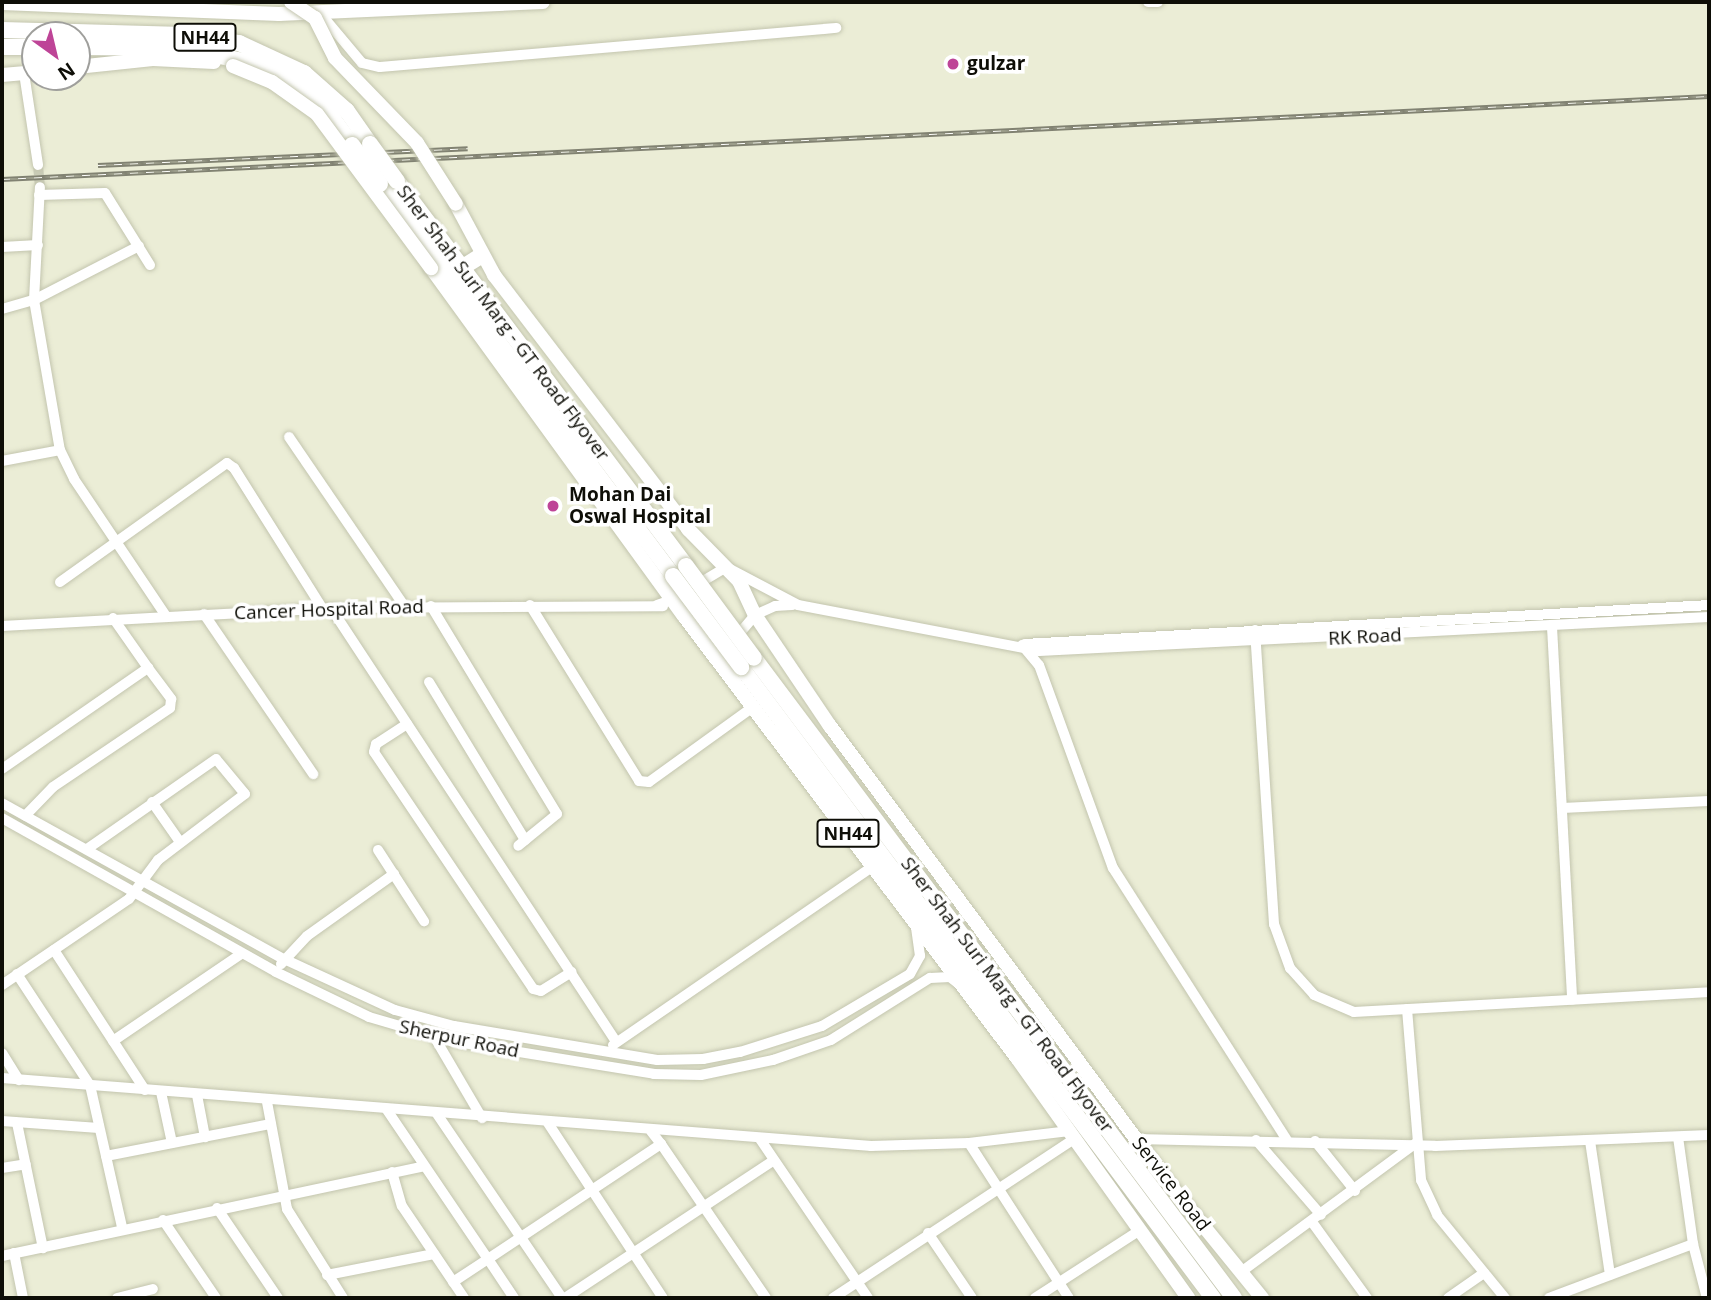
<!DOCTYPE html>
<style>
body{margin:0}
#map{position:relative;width:1711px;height:1300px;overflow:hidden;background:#ebedd6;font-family:"Open Sans",sans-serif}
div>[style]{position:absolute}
.minor-tunnel>*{height:10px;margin-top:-5px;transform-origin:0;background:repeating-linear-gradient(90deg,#caccb7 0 10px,transparent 0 15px)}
.roads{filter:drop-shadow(0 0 2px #c3c5ae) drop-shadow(0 0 2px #c3c5ae)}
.minor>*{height:10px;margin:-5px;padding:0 5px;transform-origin:5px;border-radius:5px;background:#fff}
.major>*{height:14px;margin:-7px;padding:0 7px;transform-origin:7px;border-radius:7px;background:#fff}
.highway>*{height:16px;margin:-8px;padding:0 8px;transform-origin:8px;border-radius:8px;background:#fff}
.rail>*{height:5px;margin-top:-2.5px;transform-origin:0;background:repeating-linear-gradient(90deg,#fff 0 8px,#818272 0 16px);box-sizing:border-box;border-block:2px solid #818272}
.bridges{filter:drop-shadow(0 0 2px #c3c5ae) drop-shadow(0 0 2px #c3c5ae)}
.major-bridge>*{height:14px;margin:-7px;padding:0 7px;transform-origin:7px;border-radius:7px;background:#fff}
.highway-bridge>*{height:16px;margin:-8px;padding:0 8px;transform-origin:8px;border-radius:8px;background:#fff}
.dots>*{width:19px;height:19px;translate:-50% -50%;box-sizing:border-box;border:4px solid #fff;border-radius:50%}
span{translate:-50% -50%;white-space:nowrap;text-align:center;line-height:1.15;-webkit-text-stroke:7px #fff;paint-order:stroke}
.shield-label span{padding:2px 5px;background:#fff;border:2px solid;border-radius:5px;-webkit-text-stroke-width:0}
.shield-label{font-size:18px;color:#0e0e07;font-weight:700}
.poi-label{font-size:19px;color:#0e0e07;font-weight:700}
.left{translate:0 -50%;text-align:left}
.street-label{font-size:19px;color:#0e0e07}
.frame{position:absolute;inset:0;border:4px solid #0e0e07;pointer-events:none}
.north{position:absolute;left:21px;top:21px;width:70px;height:70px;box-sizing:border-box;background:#fff;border:2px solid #9f9f9c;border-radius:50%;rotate:146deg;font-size:19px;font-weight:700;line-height:28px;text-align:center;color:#0e0e07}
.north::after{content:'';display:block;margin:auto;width:24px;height:32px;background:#be4497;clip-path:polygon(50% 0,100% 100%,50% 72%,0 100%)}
</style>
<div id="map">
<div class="minor-tunnel">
<i style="left:38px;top:165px;width:22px;rotate:85deg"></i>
</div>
<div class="roads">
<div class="minor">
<i style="left:1148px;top:2px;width:10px"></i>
<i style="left:320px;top:13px;width:65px;rotate:50deg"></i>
<i style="left:362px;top:63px;width:18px;rotate:13deg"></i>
<i style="left:380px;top:67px;width:458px;rotate:-4.9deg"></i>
<i style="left:24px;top:73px;width:93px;rotate:81.3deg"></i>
<i style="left:39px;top:195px;width:66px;rotate:-1.7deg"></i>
<i style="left:105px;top:193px;width:85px;rotate:58deg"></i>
<i style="left:2px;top:247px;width:36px;rotate:-3deg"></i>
<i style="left:34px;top:300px;width:118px;rotate:-27.2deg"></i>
<i style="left:34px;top:300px;width:113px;rotate:-87deg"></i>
<i style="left:2px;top:309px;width:33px;rotate:-16deg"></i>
<i style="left:34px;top:300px;width:152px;rotate:80.2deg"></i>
<i style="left:289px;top:437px;width:206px;rotate:55.7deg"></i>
<i style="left:2px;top:461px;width:59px;rotate:-10.7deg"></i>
<i style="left:60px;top:450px;width:32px;rotate:64deg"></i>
<i style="left:74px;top:479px;width:165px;rotate:56.1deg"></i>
<i style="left:60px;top:582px;width:205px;rotate:-35.5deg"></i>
<i style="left:227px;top:463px;width:9px;rotate:36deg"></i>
<i style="left:234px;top:468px;width:165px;rotate:57.8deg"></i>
<i style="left:693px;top:587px;width:39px;rotate:-31deg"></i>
<i style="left:726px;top:567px;width:81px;rotate:27.8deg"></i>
<i style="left:798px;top:605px;width:245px;rotate:10.8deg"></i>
<i style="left:1039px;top:651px;width:671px;rotate:-2.91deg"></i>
<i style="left:530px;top:605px;width:207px;rotate:58.2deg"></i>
<i style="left:639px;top:781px;width:10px;rotate:6deg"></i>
<i style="left:649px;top:782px;width:128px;rotate:-35.8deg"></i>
<i style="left:657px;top:605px;width:21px;rotate:-19deg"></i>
<i style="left:431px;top:606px;width:243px;rotate:58.8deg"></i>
<i style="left:557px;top:814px;width:50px;rotate:140.6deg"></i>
<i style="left:331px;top:608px;width:517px;rotate:56.68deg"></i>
<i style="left:204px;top:614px;width:194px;rotate:55.7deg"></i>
<i style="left:113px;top:618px;width:61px;rotate:55deg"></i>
<i style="left:2px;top:626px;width:329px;rotate:-3.1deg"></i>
<i style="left:331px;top:608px;width:332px;rotate:-0.3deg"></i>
<i style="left:1552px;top:627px;width:373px;rotate:86.9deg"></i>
<i style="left:1255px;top:630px;width:295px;rotate:86.3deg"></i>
<i style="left:1274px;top:924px;width:47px;rotate:70deg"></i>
<i style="left:1290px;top:968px;width:36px;rotate:48deg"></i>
<i style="left:1314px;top:995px;width:43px;rotate:23deg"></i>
<i style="left:1354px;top:1012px;width:356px;rotate:-3.2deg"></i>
<i style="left:734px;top:640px;width:33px;rotate:-50deg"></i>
<i style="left:755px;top:615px;width:22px;rotate:-24deg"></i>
<i style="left:775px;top:606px;width:17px;rotate:-3deg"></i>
<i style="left:1025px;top:644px;width:685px;rotate:-3.26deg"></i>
<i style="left:1022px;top:645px;width:26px;rotate:50deg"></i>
<i style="left:1039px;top:665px;width:216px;rotate:70deg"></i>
<i style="left:1113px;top:868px;width:323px;rotate:57.4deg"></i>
<i style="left:429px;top:682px;width:185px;rotate:58.7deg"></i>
<i style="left:407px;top:724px;width:37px;rotate:147deg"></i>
<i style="left:376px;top:744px;width:8px;rotate:104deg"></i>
<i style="left:374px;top:752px;width:285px;rotate:56.1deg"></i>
<i style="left:533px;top:989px;width:8px;rotate:14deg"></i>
<i style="left:541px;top:991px;width:36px;rotate:-32deg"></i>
<i style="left:2px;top:769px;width:178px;rotate:-34.7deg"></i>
<i style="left:148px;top:668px;width:39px;rotate:53deg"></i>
<i style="left:171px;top:699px;width:9px;rotate:96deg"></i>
<i style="left:170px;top:708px;width:141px;rotate:146deg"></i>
<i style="left:53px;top:787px;width:40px;rotate:134deg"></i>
<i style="left:152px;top:802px;width:49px;rotate:55deg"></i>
<i style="left:2px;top:803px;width:322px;rotate:29deg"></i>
<i style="left:284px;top:959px;width:122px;rotate:24.7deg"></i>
<i style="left:395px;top:1010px;width:61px;rotate:15.2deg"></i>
<i style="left:454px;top:1026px;width:206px;rotate:9.5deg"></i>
<i style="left:657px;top:1060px;width:46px;rotate:-1.2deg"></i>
<i style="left:703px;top:1059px;width:38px;rotate:-11deg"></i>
<i style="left:740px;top:1052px;width:86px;rotate:-17.6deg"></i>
<i style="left:822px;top:1026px;width:102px;rotate:-30.6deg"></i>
<i style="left:910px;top:974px;width:21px;rotate:-61deg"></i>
<i style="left:920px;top:956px;width:27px;rotate:-98deg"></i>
<i style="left:1562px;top:808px;width:147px;rotate:-2.7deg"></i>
<i style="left:2px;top:818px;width:314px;rotate:29.3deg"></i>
<i style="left:276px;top:972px;width:103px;rotate:25.8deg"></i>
<i style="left:369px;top:1017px;width:85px;rotate:16.3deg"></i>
<i style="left:451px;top:1041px;width:206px;rotate:9.2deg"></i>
<i style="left:654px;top:1074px;width:47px;rotate:1.2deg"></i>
<i style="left:701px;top:1075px;width:74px;rotate:-11.8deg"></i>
<i style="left:773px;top:1060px;width:61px;rotate:-19deg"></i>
<i style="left:831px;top:1040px;width:117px;rotate:-32.1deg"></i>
<i style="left:930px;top:978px;width:20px;rotate:-3deg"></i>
<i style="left:950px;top:977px;width:11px;rotate:38deg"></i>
<i style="left:378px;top:850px;width:85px;rotate:57.1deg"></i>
<i style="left:54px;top:950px;width:167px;rotate:57deg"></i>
<i style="left:281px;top:964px;width:38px;rotate:-47deg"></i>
<i style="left:307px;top:936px;width:107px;rotate:-35.5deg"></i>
<i style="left:17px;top:974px;width:133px;rotate:56.7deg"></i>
<i style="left:90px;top:1085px;width:146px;rotate:77.3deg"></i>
<i style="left:2px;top:985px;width:153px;rotate:-34.1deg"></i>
<i style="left:129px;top:899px;width:49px;rotate:-53.4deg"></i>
<i style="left:158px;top:860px;width:109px;rotate:-37.2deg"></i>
<i style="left:245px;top:794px;width:45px;rotate:-129.6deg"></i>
<i style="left:216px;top:759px;width:157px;rotate:145.1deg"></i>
<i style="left:1407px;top:1009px;width:172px;rotate:85.3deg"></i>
<i style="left:1421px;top:1180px;width:38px;rotate:65deg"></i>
<i style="left:1437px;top:1215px;width:107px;rotate:50.7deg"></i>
<i style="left:435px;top:1038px;width:93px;rotate:59.6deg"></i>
<i style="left:113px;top:1041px;width:155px;rotate:-34.2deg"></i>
<i style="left:613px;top:1045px;width:314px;rotate:-34.5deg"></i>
<i style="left:2px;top:1053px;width:32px;rotate:58deg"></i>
<i style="left:2px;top:1078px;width:872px;rotate:4.47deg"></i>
<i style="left:871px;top:1146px;width:98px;rotate:-1.8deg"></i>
<i style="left:969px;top:1143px;width:101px;rotate:-6.8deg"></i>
<i style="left:161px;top:1092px;width:52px;rotate:77.8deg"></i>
<i style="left:197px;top:1095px;width:43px;rotate:79.2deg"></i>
<i style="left:267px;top:1102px;width:109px;rotate:79.4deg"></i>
<i style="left:287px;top:1209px;width:105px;rotate:57.8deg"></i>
<i style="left:387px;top:1110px;width:180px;rotate:55.9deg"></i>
<i style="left:488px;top:1259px;width:208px;rotate:-33.6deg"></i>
<i style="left:661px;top:1144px;width:16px;rotate:-128deg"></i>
<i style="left:437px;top:1114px;width:222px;rotate:55.8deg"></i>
<i style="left:2px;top:1121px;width:97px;rotate:4.1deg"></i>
<i style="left:17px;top:1123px;width:128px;rotate:78.3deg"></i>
<i style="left:548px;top:1123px;width:209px;rotate:56.7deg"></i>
<i style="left:1678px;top:1137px;width:108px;rotate:82deg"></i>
<i style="left:1693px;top:1244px;width:56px;rotate:75.5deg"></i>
<i style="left:760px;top:1139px;width:192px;rotate:55.8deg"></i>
<i style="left:1136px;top:1139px;width:299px;rotate:1.3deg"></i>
<i style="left:1435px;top:1146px;width:274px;rotate:-2.3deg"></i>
<i style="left:1256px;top:1140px;width:99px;rotate:49.1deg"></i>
<i style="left:1315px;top:1141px;width:64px;rotate:51.3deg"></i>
<i style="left:1590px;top:1141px;width:135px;rotate:81.5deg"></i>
<i style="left:969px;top:1143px;width:184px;rotate:57.2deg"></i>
<i style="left:661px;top:1144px;width:186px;rotate:55.7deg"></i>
<i style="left:106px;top:1156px;width:168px;rotate:-11deg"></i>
<i style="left:2px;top:1168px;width:24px;rotate:-9deg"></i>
<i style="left:392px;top:1172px;width:35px;rotate:74deg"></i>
<i style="left:402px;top:1206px;width:111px;rotate:56deg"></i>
<i style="left:217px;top:1208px;width:109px;rotate:55.9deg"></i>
<i style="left:163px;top:1220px;width:94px;rotate:55.8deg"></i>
<i style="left:1312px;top:1222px;width:94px;rotate:54.1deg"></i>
<i style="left:928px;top:1233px;width:78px;rotate:55.9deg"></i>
<i style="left:14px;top:1253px;width:46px;rotate:78.7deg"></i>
<i style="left:2px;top:1256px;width:431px;rotate:-12deg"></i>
<i style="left:1241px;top:1272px;width:217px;rotate:-36.4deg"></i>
<i style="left:327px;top:1275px;width:109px;rotate:-11.1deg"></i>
<i style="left:453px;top:1282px;width:42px;rotate:-33.3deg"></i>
<i style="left:488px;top:1259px;width:47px;rotate:56.3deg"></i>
<i style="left:117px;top:1298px;width:37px;rotate:-14deg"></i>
<i style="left:565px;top:1298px;width:250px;rotate:-33.4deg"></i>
<i style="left:833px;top:1298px;width:289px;rotate:-33.4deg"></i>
<i style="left:1035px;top:1298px;width:125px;rotate:-32.9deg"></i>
<i style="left:1448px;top:1298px;width:44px;rotate:-34.8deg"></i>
<i style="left:1549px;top:1298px;width:154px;rotate:-20.6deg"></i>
</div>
<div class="major">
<i style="left:2px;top:3px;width:277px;rotate:2.3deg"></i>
<i style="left:279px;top:14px;width:264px;rotate:-2.6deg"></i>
<i style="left:77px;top:67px;width:76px;rotate:-6deg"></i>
<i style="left:153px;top:59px;width:61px;rotate:2.8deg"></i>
<i style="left:2px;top:75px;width:33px;rotate:-5deg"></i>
<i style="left:456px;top:204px;width:81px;rotate:61.8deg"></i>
<i style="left:494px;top:275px;width:320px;rotate:52.6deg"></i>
<i style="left:688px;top:529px;width:73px;rotate:45.6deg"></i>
<i style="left:739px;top:581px;width:38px;rotate:65deg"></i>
<i style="left:755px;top:615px;width:134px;rotate:56deg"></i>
<i style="left:830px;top:726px;width:566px;rotate:53.47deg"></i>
<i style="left:1167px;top:1181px;width:151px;rotate:50.9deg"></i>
<i style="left:431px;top:268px;width:430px;rotate:54deg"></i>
<i style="left:684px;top:616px;width:553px;rotate:53.01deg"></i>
<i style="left:1017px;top:1058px;width:295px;rotate:54.5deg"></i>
</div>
<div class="highway">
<i style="left:2px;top:30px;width:182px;rotate:1.6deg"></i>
<i style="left:184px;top:35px;width:56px;rotate:8.3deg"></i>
<i style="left:239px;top:43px;width:72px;rotate:24.8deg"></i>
<i style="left:304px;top:73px;width:57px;rotate:41.5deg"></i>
<i style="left:347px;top:111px;width:40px;rotate:55.1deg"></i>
<i style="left:2px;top:47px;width:33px"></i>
<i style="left:77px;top:47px;width:106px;rotate:0.5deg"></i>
<i style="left:183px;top:48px;width:80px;rotate:12.3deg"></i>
<i style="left:261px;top:65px;width:39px;rotate:30deg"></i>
<i style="left:295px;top:85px;width:48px;rotate:40.7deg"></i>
<i style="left:331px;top:116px;width:36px;rotate:54deg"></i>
<i style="left:397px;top:181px;width:481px;rotate:53.1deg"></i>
<i style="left:380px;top:184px;width:489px;rotate:53.2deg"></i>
<i style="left:463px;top:267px;width:22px;rotate:-32deg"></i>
<i style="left:754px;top:658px;width:800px;rotate:53.13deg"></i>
<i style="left:741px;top:667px;width:788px;rotate:53.2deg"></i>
</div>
</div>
<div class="rail">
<i style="left:98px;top:165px;width:370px;rotate:-2.6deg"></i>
<i style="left:2px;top:179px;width:1709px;rotate:-2.78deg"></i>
</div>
<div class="bridges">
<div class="major-bridge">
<i style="left:291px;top:2px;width:29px;rotate:34deg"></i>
<i style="left:315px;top:18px;width:45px;rotate:63.4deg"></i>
<i style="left:335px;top:58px;width:118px;rotate:46deg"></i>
<i style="left:417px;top:143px;width:72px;rotate:57.4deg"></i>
<i style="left:233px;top:66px;width:42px;rotate:22.3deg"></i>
<i style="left:272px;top:82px;width:55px;rotate:35.4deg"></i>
<i style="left:317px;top:114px;width:192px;rotate:53.5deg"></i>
</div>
<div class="highway-bridge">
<i style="left:370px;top:144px;width:46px;rotate:53.9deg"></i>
<i style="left:352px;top:145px;width:48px;rotate:54.3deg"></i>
<i style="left:686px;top:566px;width:114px;rotate:53.5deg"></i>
<i style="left:673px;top:576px;width:114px;rotate:53.2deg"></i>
</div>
</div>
<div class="dots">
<i style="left:953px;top:64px;background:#be4497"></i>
<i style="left:553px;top:506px;background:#be4497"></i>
</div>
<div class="shield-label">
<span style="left:205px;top:37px">NH44</span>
<span style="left:848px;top:833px">NH44</span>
</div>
<div class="poi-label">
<span class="left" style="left:967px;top:64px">gulzar</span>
<span class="left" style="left:569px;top:506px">Mohan Dai<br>Oswal Hospital</span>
</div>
<div class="street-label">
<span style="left:503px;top:323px;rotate:53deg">Sher Shah Suri Marg - GT Road Flyover</span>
<span style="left:329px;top:610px;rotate:-2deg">Cancer Hospital Road</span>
<span style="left:1365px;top:637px;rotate:-3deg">RK Road</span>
<span style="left:1007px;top:995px;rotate:53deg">Sher Shah Suri Marg - GT Road Flyover</span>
<span style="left:459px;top:1039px;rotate:12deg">Sherpur Road</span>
<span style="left:1171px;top:1184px;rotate:52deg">Service Road</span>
</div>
<div class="frame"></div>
<div class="north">N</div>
</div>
